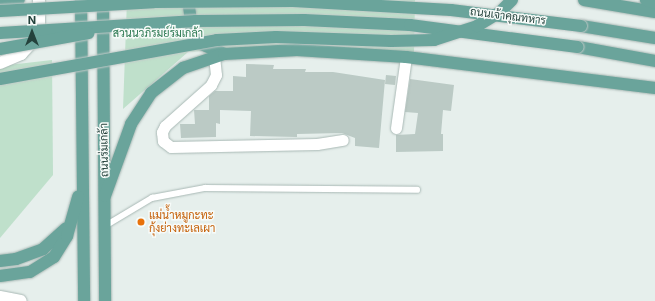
<!DOCTYPE html>
<meta charset="utf-8">
<style>
body{margin:0}
#map{position:relative;width:655px;height:301px;overflow:hidden;background:#e6efec;font-family:Inter,Sarabun,sans-serif}
div>[style]{position:absolute}
.green>*{inset:0;background:#bfe0cb}
.building>*{inset:0;background:#bbcac5}
.roads{filter:drop-shadow(0 0 1px #a8b8b4) drop-shadow(0 0 1px #a8b8b4)}
.lane>*{height:5.5px;margin:-2.75px;padding:0 2.75px;transform-origin:2.75px;border-radius:2.75px;background:#fff}
.street>*{height:11px;margin:-5.5px;padding:0 5.5px;transform-origin:5.5px;border-radius:5.5px;background:#fff}
.secondary>*{height:12px;margin:-6px;padding:0 6px;transform-origin:6px;border-radius:6px;background:#fff}
.primary>*{height:12px;margin:-6px;padding:0 6px;transform-origin:6px;border-radius:6px;background:#6aa49b}
.bridges{filter:drop-shadow(0 0 1px #c2cac8) drop-shadow(0 0 1px #c2cac8)}
.primary-bridge>*{height:12px;margin:-6px;padding:0 6px;transform-origin:6px;border-radius:6px;background:#6aa49b}
.dots>*{width:11px;height:11px;translate:-50% -50%;box-sizing:border-box;border:2px solid #f7fbf9;border-radius:50%}
span{translate:-50% -50%;white-space:nowrap;text-align:center;line-height:1.15;-webkit-text-stroke:3px #f7fbf9;paint-order:stroke}
.street-label{font-size:11px;color:#24423c}
.park-label{font-size:11px;color:#2d7952}
.food-label{font-size:11px;color:#c56008}
.left{translate:0 -50%;text-align:left}
.north{position:absolute;left:12px;top:12px;width:40px;height:40px;-webkit-text-stroke:3px #f7fbf9;paint-order:stroke;rotate:0deg;font-size:11px;font-weight:700;line-height:16px;text-align:center;color:#24423c}
.north::after{content:'';display:block;margin:auto;width:14px;height:18px;background:#24423c;clip-path:polygon(50% 0,100% 100%,50% 72%,0 100%)}
</style>
<div id="map">
<div class="green">
<i style="clip-path:polygon(127px 0,415px 0,414px 52px,251px 47px,188px 52px,123px 109px)"></i>
<i style="clip-path:polygon(52px 60px,53px 175px,0 238px,0 66px)"></i>
</div>
<div class="building">
<i style="clip-path:polygon(246px 64px,274px 65px,273px 69px,306px 69px,305px 72px,333px 72px,385px 80px,379px 148px,355px 146px,355px 138px,342px 133px,297px 134px,297px 137px,250px 136px,251px 111px,220px 110px,220px 124px,216px 123px,216px 137px,181px 138px,180px 124px,195px 124px,194px 110px,209px 110px,209px 96px,215px 91px,233px 91px,233px 76px,246px 77px)"></i>
<i style="clip-path:polygon(386px 75px,396px 76px,395px 85px,385px 84px)"></i>
<i style="clip-path:polygon(410px 79px,454px 85px,451px 111px,443px 110px,441px 134px,443px 134px,443px 151px,396px 152px,396px 135px,415px 134px,418px 113px,405px 112px)"></i>
</div>
<div class="roads">
<div class="lane">
<i style="left:105px;top:226px;width:55px;rotate:-30.8deg"></i>
<i style="left:152px;top:198px;width:54px;rotate:-10.7deg"></i>
<i style="left:205px;top:188px;width:212px;rotate:0.5deg"></i>
</div>
<div class="street">
<i style="left:214px;top:56px;width:19px;rotate:84deg"></i>
<i style="left:216px;top:75px;width:11px;rotate:117deg"></i>
<i style="left:211px;top:85px;width:62px;rotate:138.3deg"></i>
<i style="left:165px;top:126px;width:7px;rotate:117deg"></i>
<i style="left:162px;top:132px;width:9px;rotate:84deg"></i>
<i style="left:163px;top:141px;width:10px;rotate:37deg"></i>
<i style="left:171px;top:147px;width:146px;rotate:-1.2deg"></i>
<i style="left:317px;top:144px;width:26px;rotate:-9deg"></i>
<i style="left:396px;top:128px;width:72px;rotate:-82deg"></i>
</div>
<div class="secondary">
<i style="left:0;top:63px;width:23px;rotate:-23deg"></i>
<i style="left:21px;top:54px;width:23px;rotate:-47deg"></i>
<i style="left:37px;top:37px;width:8px;rotate:-76deg"></i>
<i style="left:39px;top:29px;width:29px;rotate:-90deg"></i>
<i style="left:0;top:297px;width:21px;rotate:11deg"></i>
</div>
<div class="primary">
<i style="left:81px;top:0;width:301px;rotate:89.4deg"></i>
<i style="left:103px;top:0;width:301px;rotate:89.6deg"></i>
<i style="left:188px;top:0;width:41px;rotate:81.7deg"></i>
<i style="left:194px;top:41px;width:33px;rotate:23deg"></i>
<i style="left:584px;top:0;width:72px;rotate:9.6deg"></i>
<i style="left:646px;top:0;width:9px;rotate:18deg"></i>
<i style="left:0;top:3px;width:19px;rotate:-9deg"></i>
<i style="left:581px;top:26px;width:75px;rotate:9.2deg"></i>
<i style="left:578px;top:47px;width:78px;rotate:10.3deg"></i>
<i style="left:105px;top:196px;width:77px;rotate:-70.1deg"></i>
<i style="left:131px;top:124px;width:37px;rotate:-57deg"></i>
<i style="left:151px;top:93px;width:41px;rotate:-38deg"></i>
<i style="left:183px;top:68px;width:43px;rotate:-18.9deg"></i>
<i style="left:224px;top:54px;width:73px;rotate:-3.1deg"></i>
<i style="left:297px;top:50px;width:109px;rotate:3.7deg"></i>
<i style="left:406px;top:57px;width:251px;rotate:7.1deg"></i>
<i style="left:0;top:261px;width:16px;rotate:-7deg"></i>
<i style="left:16px;top:259px;width:29px;rotate:-20deg"></i>
<i style="left:43px;top:249px;width:31px;rotate:-42deg"></i>
<i style="left:0;top:276px;width:30px;rotate:-8deg"></i>
<i style="left:30px;top:272px;width:28px;rotate:-32deg"></i>
<i style="left:54px;top:257px;width:25px;rotate:-58deg"></i>
<i style="left:67px;top:236px;width:41px;rotate:-74.2deg"></i>
</div>
</div>
<div class="bridges">
<div class="primary-bridge">
<i style="left:0;top:11px;width:154px;rotate:-3.3deg"></i>
<i style="left:154px;top:2px;width:139px;rotate:-0.4deg"></i>
<i style="left:293px;top:1px;width:158px;rotate:3.3deg"></i>
<i style="left:451px;top:10px;width:131px;rotate:7deg"></i>
<i style="left:0;top:33px;width:196px;rotate:-3.5deg"></i>
<i style="left:196px;top:21px;width:108px;rotate:-0.5deg"></i>
<i style="left:304px;top:20px;width:106px;rotate:2.7deg"></i>
<i style="left:410px;top:25px;width:169px;rotate:7.5deg"></i>
<i style="left:0;top:49px;width:90px;rotate:-10.2deg"></i>
<i style="left:0;top:79px;width:220px;rotate:-10.2deg"></i>
<i style="left:217px;top:40px;width:59px;rotate:-2.9deg"></i>
<i style="left:276px;top:37px;width:115px;rotate:2deg"></i>
<i style="left:391px;top:41px;width:43px;rotate:-1.3deg"></i>
<i style="left:434px;top:40px;width:45px;rotate:-18deg"></i>
<i style="left:477px;top:26px;width:27px;rotate:-31deg"></i>
<i style="left:500px;top:12px;width:17px;rotate:-45deg"></i>
</div>
</div>
<div class="dots">
<i style="left:141px;top:222px;background:#e8710a"></i>
</div>
<div class="street-label">
<span style="left:508px;top:16px;rotate:7deg">ถนนเจ้าคุณทหาร</span>
<span style="left:104px;top:150px;rotate:-91deg">ถนนร่มเกล้า</span>
</div>
<div class="park-label">
<span style="left:158px;top:33px">สวนนวภิรมย์ร่มเกล้า</span>
</div>
<div class="food-label">
<span class="left" style="left:149px;top:222px">แม่น้ำหมูกะทะ<br>กุ้งย่างทะเลเผา</span>
</div>
<div class="north">N</div>
</div>
